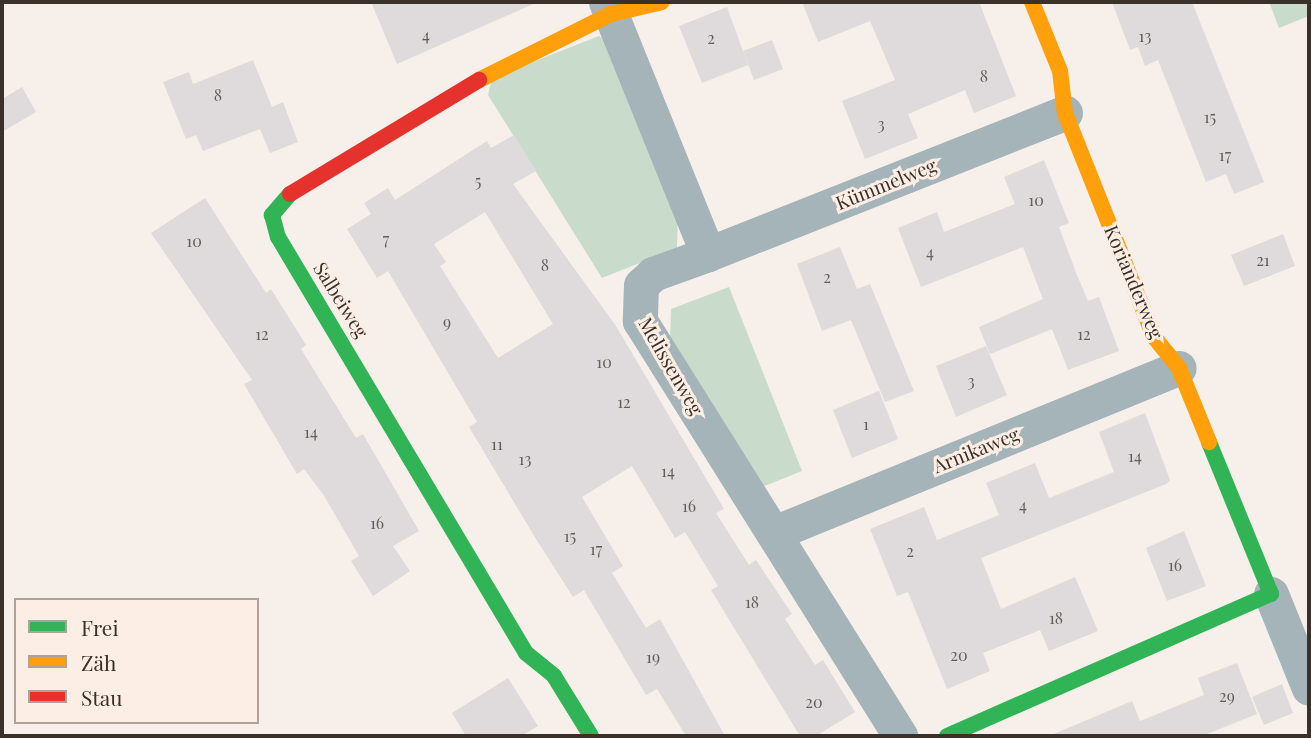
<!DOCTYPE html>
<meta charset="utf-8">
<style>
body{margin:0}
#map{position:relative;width:1311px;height:738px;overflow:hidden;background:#f6efea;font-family:"Playfair Display",serif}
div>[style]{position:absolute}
.green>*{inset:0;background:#c9dccb}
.building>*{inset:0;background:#dfdadc}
.street>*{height:35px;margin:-17.5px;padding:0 17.5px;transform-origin:17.5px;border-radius:17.5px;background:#a5b4b8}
.fast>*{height:16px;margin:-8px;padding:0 8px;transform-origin:8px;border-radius:8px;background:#30b455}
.slow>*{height:16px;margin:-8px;padding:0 8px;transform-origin:8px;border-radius:8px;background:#ff9f0a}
.jam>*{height:16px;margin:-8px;padding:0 8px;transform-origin:8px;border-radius:8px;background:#e5322d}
span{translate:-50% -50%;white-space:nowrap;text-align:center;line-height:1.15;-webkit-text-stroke:6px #fceee4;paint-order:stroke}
.number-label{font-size:16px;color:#655d59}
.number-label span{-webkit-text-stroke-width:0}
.street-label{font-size:19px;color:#3a312b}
.frame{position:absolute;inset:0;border:4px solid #3a312b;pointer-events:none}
.legend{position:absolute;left:14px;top:598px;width:245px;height:126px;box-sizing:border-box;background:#fceee4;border:2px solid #aea29a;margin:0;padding:9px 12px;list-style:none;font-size:21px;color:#3a312b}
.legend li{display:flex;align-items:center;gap:14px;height:35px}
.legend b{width:35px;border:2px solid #aea29a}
</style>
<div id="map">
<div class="green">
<i style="clip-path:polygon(1269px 2px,1309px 2px,1309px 16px,1279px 28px)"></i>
<i style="clip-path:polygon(599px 36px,613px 46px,678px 208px,677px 248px,602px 278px,488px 95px,492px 78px)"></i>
<i style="clip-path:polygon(729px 287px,802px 471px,762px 487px,670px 340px,671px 309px)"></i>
</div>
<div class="building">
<i style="clip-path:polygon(371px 2px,538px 2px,397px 64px)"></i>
<i style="clip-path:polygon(802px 2px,979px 2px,1016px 96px,974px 113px,965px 90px,908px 114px,918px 138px,865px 159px,842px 101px,895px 80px,870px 21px,818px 42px)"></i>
<i style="clip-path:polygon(1112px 2px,1192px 2px,1264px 182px,1234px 194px,1226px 174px,1206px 182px,1158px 60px,1145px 66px,1138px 47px,1130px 50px)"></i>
<i style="clip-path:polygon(727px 7px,748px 65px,702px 83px,679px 26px)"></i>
<i style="clip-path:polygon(772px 40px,783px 69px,754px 80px,743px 51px)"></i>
<i style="clip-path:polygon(253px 60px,272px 107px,283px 102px,298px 142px,270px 153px,260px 129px,203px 151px,196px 135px,186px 139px,163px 82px,189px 72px,193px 84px)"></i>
<i style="clip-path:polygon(22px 87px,36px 112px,2px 132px,2px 99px)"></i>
<i style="clip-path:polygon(evenodd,514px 135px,536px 171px,513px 184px,616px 326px,724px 509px,716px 513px,749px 565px,756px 560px,792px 614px,785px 619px,815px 665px,823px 660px,855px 712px,816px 736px,800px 736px,711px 590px,718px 586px,685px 532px,675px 538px,632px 466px,582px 497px,623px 566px,612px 573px,646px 628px,660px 619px,725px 736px,686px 736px,657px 689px,646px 695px,584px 590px,573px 597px,536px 539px,469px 427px,477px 422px,388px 271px,377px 278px,347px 229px,371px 214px,364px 203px,388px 188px,395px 200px,487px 141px,491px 148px,514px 135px,485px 212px,553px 324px,498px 358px,440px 266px,446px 262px,434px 244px,485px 212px)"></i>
<i style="clip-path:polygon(1044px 160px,1069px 223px,1059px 227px,1077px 275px,1088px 301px,1099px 297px,1119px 351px,1068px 370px,1052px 329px,990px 354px,979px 327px,1043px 299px,1023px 247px,921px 287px,898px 228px,937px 212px,944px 232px,1015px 204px,1004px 177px)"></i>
<i style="clip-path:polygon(205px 198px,266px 293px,271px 289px,306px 345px,301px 349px,356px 438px,363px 434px,419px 531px,393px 546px,410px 571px,373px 596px,351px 561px,359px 556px,323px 494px,304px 469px,297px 474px,244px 384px,252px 380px,151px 233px)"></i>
<i style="clip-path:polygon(1283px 234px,1295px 266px,1244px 286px,1231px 255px)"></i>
<i style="clip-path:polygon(840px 247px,857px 289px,870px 284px,914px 391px,885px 402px,851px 320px,822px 331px,797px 264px)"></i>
<i style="clip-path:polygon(986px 346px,1007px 395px,956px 417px,936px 366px)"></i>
<i style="clip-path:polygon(879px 391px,898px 439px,852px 458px,833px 410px)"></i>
<i style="clip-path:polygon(1145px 413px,1170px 480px,1166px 484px,981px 558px,1001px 609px,1075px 577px,1098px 631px,1049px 651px,1040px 630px,983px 653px,990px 671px,947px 689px,908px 592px,897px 596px,870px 529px,924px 507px,937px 540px,999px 515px,986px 483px,1035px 463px,1049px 498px,1114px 472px,1099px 432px)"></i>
<i style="clip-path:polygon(1184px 531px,1206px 586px,1167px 601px,1146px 548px)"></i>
<i style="clip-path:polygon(1237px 663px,1257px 714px,1202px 736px,1049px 736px,1132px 701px,1140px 721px,1204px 695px,1198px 678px)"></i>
<i style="clip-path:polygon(508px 678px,538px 726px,521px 736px,466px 736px,452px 713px)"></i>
<i style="clip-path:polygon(1282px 684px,1293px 713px,1264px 725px,1252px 697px)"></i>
</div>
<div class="street">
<i style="left:606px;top:2px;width:272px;rotate:68deg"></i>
<i style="left:708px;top:254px;width:59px;rotate:160deg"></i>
<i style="left:653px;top:274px;width:16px;rotate:137deg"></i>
<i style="left:641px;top:285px;width:36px;rotate:92deg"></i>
<i style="left:640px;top:321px;width:490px;rotate:57.9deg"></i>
<i style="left:708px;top:254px;width:384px;rotate:-21.6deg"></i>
<i style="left:774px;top:533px;width:437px;rotate:-22.2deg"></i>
<i style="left:1271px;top:594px;width:101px;rotate:68deg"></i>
</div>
<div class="fast">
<i style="left:290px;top:194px;width:28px;rotate:131deg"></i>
<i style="left:272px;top:215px;width:23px;rotate:75deg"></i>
<i style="left:278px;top:237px;width:484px;rotate:59.2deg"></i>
<i style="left:526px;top:653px;width:36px;rotate:39deg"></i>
<i style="left:554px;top:676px;width:70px;rotate:58.3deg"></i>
<i style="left:947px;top:736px;width:354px;rotate:-23.7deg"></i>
<i style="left:1271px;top:594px;width:164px;rotate:-112.2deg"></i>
</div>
<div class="slow">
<i style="left:1032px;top:2px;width:74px;rotate:67.9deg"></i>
<i style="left:1060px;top:71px;width:42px;rotate:83.2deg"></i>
<i style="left:1065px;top:113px;width:241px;rotate:68.3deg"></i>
<i style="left:1154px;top:337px;width:40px;rotate:51deg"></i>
<i style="left:1179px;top:368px;width:80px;rotate:67.9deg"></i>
<i style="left:479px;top:80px;width:148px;rotate:-26.6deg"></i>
<i style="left:611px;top:14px;width:52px;rotate:-13.2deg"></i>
</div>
<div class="jam">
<i style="left:290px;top:194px;width:221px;rotate:-31.1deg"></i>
</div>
<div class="number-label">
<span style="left:426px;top:35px">4</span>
<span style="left:1145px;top:36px">13</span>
<span style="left:711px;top:38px">2</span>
<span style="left:984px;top:76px">8</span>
<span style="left:218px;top:95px">8</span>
<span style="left:1210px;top:117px">15</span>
<span style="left:881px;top:124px">3</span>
<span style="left:1225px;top:155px">17</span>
<span style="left:478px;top:181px">5</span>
<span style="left:1036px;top:200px">10</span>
<span style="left:386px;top:239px">7</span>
<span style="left:194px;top:241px">10</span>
<span style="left:930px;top:252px">4</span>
<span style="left:1263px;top:260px">21</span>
<span style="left:545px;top:265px">8</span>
<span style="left:827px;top:277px">2</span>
<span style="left:447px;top:322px">9</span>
<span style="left:262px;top:334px">12</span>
<span style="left:1084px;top:334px">12</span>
<span style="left:604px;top:362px">10</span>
<span style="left:971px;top:381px">3</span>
<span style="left:624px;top:402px">12</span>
<span style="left:866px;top:424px">1</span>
<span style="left:311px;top:432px">14</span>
<span style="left:497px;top:444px">11</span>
<span style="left:1135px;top:456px">14</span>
<span style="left:525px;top:459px">13</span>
<span style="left:668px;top:471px">14</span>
<span style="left:1023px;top:505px">4</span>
<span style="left:689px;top:506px">16</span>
<span style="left:377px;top:523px">16</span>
<span style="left:570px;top:536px">15</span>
<span style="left:596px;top:549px">17</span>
<span style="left:910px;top:551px">2</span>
<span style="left:1175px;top:565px">16</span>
<span style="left:752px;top:602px">18</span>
<span style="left:1056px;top:618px">18</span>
<span style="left:959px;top:655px">20</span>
<span style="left:653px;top:657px">19</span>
<span style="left:1227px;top:696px">29</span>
<span style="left:814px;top:702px">20</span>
</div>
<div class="street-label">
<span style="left:886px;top:184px;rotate:-22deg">Kümmelweg</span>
<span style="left:1134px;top:282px;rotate:67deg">Korianderweg</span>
<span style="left:341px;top:300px;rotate:58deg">Salbeiweg</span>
<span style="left:671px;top:366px;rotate:60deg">Melissenweg</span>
<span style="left:976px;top:450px;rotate:-22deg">Arnikaweg</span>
</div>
<div class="frame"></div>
<ul class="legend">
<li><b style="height:9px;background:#30b455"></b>Frei</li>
<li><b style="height:9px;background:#ff9f0a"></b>Zäh</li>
<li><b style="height:9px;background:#e5322d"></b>Stau</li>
</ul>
</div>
